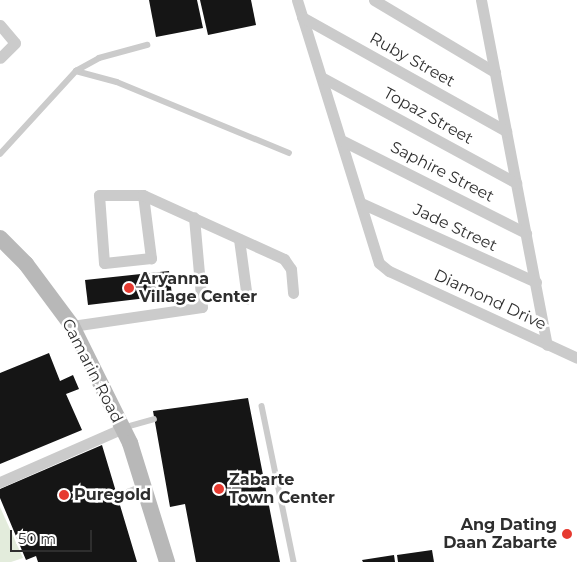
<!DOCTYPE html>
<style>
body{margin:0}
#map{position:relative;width:577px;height:562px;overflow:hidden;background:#fff;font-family:Montserrat,sans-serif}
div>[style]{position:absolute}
.green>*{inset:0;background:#e3ecdc}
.building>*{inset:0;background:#151515}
.lane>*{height:5.5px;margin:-2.75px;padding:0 2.75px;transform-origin:2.75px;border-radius:2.75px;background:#cbcbcb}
.street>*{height:11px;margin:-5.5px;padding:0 5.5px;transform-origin:5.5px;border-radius:5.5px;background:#cbcbcb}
.secondary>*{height:16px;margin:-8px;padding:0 8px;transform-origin:8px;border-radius:8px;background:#b8b8b8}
.dots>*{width:14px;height:14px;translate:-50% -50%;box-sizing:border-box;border:2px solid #fff;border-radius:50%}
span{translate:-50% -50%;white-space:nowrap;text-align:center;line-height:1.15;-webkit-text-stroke:5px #fff;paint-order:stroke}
.street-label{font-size:16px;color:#2e2e2e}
.poi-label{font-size:16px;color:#2e2e2e;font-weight:700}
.left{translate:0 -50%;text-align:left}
.right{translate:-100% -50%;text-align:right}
.scale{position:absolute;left:10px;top:530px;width:82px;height:22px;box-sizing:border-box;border:2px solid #2e2e2e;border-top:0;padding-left:6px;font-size:15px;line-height:18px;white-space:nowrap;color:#2e2e2e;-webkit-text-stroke:4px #fff;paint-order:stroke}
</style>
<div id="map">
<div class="green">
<i style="clip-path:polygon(0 507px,23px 558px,11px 562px,0 562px)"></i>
</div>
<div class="building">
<i style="clip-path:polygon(149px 0,197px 0,203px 28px,156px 37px)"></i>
<i style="clip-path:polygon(200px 0,251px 0,256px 25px,208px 35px)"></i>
<i style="clip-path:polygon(169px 271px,172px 295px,88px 305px,85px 280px)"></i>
<i style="clip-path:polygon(49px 353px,60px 381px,73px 375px,79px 389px,66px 394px,82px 430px,0 464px,0 373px)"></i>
<i style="clip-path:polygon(248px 398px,280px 562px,196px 562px,185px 504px,170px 507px,153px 411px)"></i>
<i style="clip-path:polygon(102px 445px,137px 562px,38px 562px,36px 556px,26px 560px,0 498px,0 489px)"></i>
<i style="clip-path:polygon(432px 550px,434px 562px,398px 562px,397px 555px)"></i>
<i style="clip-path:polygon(394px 555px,395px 562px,363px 562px,362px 560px)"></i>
</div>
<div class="lane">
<i style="left:76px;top:71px;width:42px;rotate:15deg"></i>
<i style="left:117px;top:82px;width:186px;rotate:22.4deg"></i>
<i style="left:0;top:154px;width:113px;rotate:-47.5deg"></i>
<i style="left:76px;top:71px;width:26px;rotate:-29deg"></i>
<i style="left:99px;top:58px;width:50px;rotate:-15.2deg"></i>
<i style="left:262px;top:406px;width:159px;rotate:78.4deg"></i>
<i style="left:123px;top:428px;width:32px;rotate:-16deg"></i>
<i style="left:117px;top:496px;width:25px;rotate:-21deg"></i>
</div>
<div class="street">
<i style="left:297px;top:0;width:275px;rotate:72.7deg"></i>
<i style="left:379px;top:263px;width:13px;rotate:39deg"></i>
<i style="left:389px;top:271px;width:207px;rotate:24.8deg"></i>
<i style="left:374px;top:0;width:141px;rotate:30.8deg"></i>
<i style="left:481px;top:0;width:351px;rotate:79.2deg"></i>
<i style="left:302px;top:17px;width:234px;rotate:29.2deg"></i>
<i style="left:0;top:25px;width:23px;rotate:50deg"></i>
<i style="left:15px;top:43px;width:21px;rotate:135deg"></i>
<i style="left:323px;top:78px;width:220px;rotate:28.5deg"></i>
<i style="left:343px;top:141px;width:205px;rotate:26.7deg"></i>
<i style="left:143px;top:195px;width:64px;rotate:82.8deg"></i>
<i style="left:151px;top:258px;width:47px;rotate:173.9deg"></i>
<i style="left:104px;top:263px;width:68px;rotate:-94.2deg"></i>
<i style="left:99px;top:195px;width:44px"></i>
<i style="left:143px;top:195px;width:155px;rotate:24.4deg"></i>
<i style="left:284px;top:259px;width:12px;rotate:55deg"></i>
<i style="left:291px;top:269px;width:24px;rotate:85deg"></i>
<i style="left:361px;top:203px;width:192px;rotate:24.3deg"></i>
<i style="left:239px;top:239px;width:60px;rotate:82.3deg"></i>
<i style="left:72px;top:326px;width:131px;rotate:-8.3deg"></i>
<i style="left:202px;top:307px;width:90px;rotate:-95.1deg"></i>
<i style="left:0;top:482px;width:132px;rotate:-23.7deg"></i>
</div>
<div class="secondary">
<i style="left:0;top:238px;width:37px;rotate:45deg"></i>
<i style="left:26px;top:264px;width:77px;rotate:53.4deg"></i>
<i style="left:72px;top:326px;width:131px;rotate:63.6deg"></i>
<i style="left:130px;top:443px;width:125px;rotate:72.7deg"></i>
</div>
<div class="dots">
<i style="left:129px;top:288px;background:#e63a30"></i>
<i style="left:219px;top:489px;background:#e63a30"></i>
<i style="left:64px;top:495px;background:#e63a30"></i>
<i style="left:567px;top:534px;background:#e63a30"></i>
</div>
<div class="street-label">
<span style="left:412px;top:60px;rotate:29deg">Ruby Street</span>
<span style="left:428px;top:116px;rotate:29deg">Topaz Street</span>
<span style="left:442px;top:172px;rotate:27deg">Saphire Street</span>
<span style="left:455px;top:228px;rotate:25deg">Jade Street</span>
<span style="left:490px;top:300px;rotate:25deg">Diamond Drive</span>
<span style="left:92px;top:371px;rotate:63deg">Camarin Road</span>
</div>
<div class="poi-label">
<span class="left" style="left:139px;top:288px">Aryanna<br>Village Center</span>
<span class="left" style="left:229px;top:489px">Zabarte<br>Town Center</span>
<span class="left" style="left:74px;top:495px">Puregold</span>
<span class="right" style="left:557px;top:534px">Ang Dating<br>Daan Zabarte</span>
</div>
<div class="scale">50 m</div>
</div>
